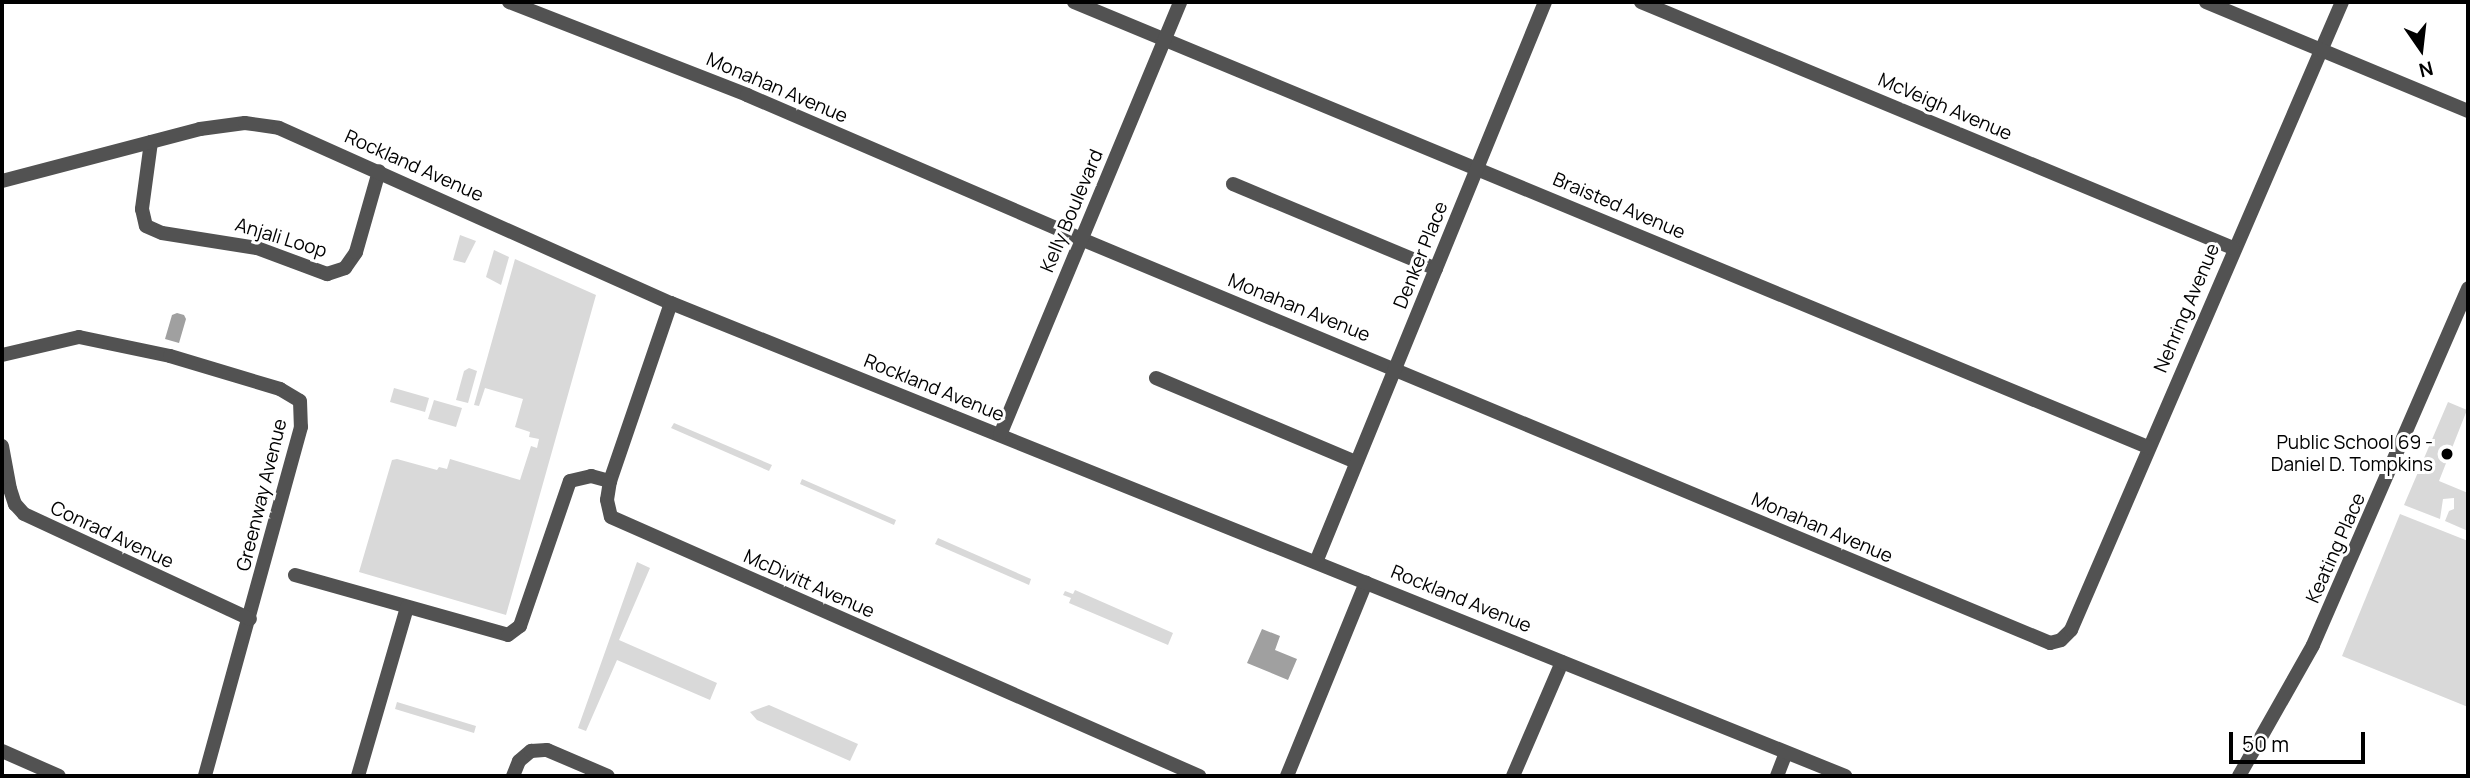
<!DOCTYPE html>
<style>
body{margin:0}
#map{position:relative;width:2470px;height:778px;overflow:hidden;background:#fff;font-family:Manrope,sans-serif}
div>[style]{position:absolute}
.green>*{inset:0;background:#d9d9d9}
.water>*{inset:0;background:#a0a0a0}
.minor>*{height:14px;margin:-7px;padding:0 7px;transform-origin:7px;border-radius:7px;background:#525252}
.tertiary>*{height:14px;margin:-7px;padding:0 7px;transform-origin:7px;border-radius:7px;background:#525252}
.dots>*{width:19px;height:19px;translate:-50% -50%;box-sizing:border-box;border:4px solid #fff;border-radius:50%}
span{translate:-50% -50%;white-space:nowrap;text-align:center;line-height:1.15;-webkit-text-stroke:6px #fff;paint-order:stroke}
.street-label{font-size:19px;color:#000}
.poi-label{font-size:19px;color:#000}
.right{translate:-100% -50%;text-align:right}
.frame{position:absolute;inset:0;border:4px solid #000;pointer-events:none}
.north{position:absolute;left:2386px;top:14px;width:70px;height:70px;-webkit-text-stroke:5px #fff;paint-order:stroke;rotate:166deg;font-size:19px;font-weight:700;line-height:28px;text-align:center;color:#000}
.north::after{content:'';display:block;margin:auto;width:24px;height:32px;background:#000;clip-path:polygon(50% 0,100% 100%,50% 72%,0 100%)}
.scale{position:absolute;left:2229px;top:732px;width:136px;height:32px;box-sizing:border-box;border:4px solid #000;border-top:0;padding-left:9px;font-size:21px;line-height:24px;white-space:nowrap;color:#000;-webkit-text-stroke:5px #fff;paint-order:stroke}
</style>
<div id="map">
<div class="green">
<i style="clip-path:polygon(460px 235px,476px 241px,465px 263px,453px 260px)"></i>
<i style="clip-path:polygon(494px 250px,509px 257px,501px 285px,486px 277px)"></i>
<i style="clip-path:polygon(515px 259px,596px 295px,506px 615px,359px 572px,392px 460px,397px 459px,437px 470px,439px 467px,447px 469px,450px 459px,520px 480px,531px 446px,537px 448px,539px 439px,529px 437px,530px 432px,515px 427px,523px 399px,485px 388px,479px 406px,474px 405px)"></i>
<i style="clip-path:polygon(469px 368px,477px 371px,468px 403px,456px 400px,464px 371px)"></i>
<i style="clip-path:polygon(394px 388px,429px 398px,425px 412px,390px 402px)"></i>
<i style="clip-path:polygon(434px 400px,462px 408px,456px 427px,428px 419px)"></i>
<i style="clip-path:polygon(2448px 402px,2467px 410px,2439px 481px,2468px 493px,2468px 531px,2445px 521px,2449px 511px,2454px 509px,2454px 498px,2443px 499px,2440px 519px,2404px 505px)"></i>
<i style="clip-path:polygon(674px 423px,772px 465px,769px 471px,671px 428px)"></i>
<i style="clip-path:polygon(802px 479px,896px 520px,894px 525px,800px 484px)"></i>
<i style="clip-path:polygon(2400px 514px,2468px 541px,2468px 707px,2342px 656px)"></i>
<i style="clip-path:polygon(938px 538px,1031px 579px,1029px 585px,935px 544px)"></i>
<i style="clip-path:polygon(637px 562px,650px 568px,619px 640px,717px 683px,710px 700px,617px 660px,586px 731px,578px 728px)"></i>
<i style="clip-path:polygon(1075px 590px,1173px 633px,1168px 645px,1069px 603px,1071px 598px,1063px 595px,1065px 591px,1073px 594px)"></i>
<i style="clip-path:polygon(397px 702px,476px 726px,474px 733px,395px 709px)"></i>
<i style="clip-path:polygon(769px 705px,858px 744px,850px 761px,757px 720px,750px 712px)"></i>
</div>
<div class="water">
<i style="clip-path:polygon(177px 313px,184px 315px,186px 319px,179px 343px,165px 339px,172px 315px)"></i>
<i style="clip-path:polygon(1262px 629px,1280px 636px,1275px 650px,1297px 659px,1288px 680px,1247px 663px)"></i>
</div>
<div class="minor">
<i style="left:509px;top:2px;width:256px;rotate:21.3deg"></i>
<i style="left:747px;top:95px;width:364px;rotate:23.3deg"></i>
<i style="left:1081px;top:239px;width:1050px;rotate:22.63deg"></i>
<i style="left:2050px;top:643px;width:11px;rotate:-15deg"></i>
<i style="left:2061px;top:640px;width:14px;rotate:-45deg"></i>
<i style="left:2071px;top:630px;width:684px;rotate:-66.66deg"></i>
<i style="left:1074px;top:2px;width:1163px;rotate:22.51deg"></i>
<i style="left:1641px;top:2px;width:641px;rotate:22.56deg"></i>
<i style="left:151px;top:142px;width:68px;rotate:97.7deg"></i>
<i style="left:142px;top:209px;width:17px;rotate:77deg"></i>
<i style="left:146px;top:226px;width:17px;rotate:24deg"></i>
<i style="left:162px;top:233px;width:96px;rotate:9deg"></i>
<i style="left:257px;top:248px;width:75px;rotate:20.4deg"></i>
<i style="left:327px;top:274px;width:19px;rotate:-18deg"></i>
<i style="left:345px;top:268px;width:19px;rotate:-55deg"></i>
<i style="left:356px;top:252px;width:84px;rotate:-74.1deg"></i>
<i style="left:1233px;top:184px;width:220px;rotate:22.7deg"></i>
<i style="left:671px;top:303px;width:188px;rotate:108.9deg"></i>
<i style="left:610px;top:481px;width:19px;rotate:99deg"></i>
<i style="left:607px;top:500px;width:17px;rotate:77deg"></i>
<i style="left:611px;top:517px;width:643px;rotate:23.77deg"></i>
<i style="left:2px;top:355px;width:79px;rotate:-13.2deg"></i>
<i style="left:79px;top:337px;width:93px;rotate:11.8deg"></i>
<i style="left:170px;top:356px;width:115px;rotate:16.7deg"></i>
<i style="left:280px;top:389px;width:23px;rotate:31deg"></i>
<i style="left:300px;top:401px;width:26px;rotate:88deg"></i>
<i style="left:301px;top:427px;width:362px;rotate:105.4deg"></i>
<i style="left:1156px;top:378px;width:217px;rotate:22.8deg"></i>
<i style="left:2px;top:446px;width:44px;rotate:79.5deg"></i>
<i style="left:10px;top:489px;width:16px;rotate:72deg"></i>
<i style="left:15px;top:504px;width:13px;rotate:48deg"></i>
<i style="left:24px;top:514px;width:249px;rotate:24.9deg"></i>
<i style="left:1316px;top:562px;width:605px;rotate:-67.76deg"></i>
<i style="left:295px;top:575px;width:221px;rotate:15.7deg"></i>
<i style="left:508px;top:635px;width:15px;rotate:-37deg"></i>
<i style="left:520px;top:626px;width:153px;rotate:-71deg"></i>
<i style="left:570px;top:481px;width:22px;rotate:-13deg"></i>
<i style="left:591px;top:476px;width:20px;rotate:15deg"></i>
<i style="left:2px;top:751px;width:62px;rotate:23.7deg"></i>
<i style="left:358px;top:776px;width:176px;rotate:-73.8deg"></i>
<i style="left:513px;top:776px;width:16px;rotate:-68deg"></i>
<i style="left:519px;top:761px;width:16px;rotate:-40deg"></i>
<i style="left:531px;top:751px;width:16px;rotate:-4deg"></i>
<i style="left:547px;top:750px;width:66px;rotate:23.1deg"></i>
<i style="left:1287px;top:776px;width:209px;rotate:-67.8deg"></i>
<i style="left:1513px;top:776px;width:124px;rotate:-66.7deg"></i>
<i style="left:1777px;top:776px;width:25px;rotate:-69deg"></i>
<i style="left:2239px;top:776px;width:150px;rotate:-60.5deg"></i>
<i style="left:2313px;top:645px;width:389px;rotate:-66.5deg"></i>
</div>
<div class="tertiary">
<i style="left:2206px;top:2px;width:284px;rotate:22.6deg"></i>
<i style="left:2px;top:181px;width:205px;rotate:-14.7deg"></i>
<i style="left:200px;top:129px;width:45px;rotate:-7.6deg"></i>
<i style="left:245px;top:123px;width:34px;rotate:8deg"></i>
<i style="left:279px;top:128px;width:429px;rotate:24.1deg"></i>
<i style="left:671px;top:303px;width:1266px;rotate:21.94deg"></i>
<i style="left:1000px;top:435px;width:469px;rotate:-67.4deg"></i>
</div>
<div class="dots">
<i style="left:2447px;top:454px;background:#000"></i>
</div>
<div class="street-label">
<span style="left:777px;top:88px;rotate:23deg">Monahan Avenue</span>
<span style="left:1945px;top:107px;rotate:23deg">McVeigh Avenue</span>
<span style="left:414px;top:166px;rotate:24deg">Rockland Avenue</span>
<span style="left:1619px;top:206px;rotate:23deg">Braisted Avenue</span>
<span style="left:1072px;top:211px;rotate:-67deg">Kelly Boulevard</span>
<span style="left:281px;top:238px;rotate:17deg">Anjali Loop</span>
<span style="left:1421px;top:255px;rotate:-68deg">Denker Place</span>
<span style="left:1299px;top:308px;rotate:22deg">Monahan Avenue</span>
<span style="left:2187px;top:308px;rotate:-67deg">Nehring Avenue</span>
<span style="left:934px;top:388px;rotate:22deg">Rockland Avenue</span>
<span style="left:262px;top:495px;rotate:-76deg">Greenway Avenue</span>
<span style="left:1822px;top:528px;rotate:23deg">Monahan Avenue</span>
<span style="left:112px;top:535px;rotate:25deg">Conrad Avenue</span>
<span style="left:2336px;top:548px;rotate:-66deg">Keating Place</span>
<span style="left:809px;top:584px;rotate:24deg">McDivitt Avenue</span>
<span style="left:1461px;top:599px;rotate:22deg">Rockland Avenue</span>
</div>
<div class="poi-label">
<span class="right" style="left:2433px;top:454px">Public School 69 -<br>Daniel D. Tompkins</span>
</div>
<div class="frame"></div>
<div class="north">N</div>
<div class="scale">50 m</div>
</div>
